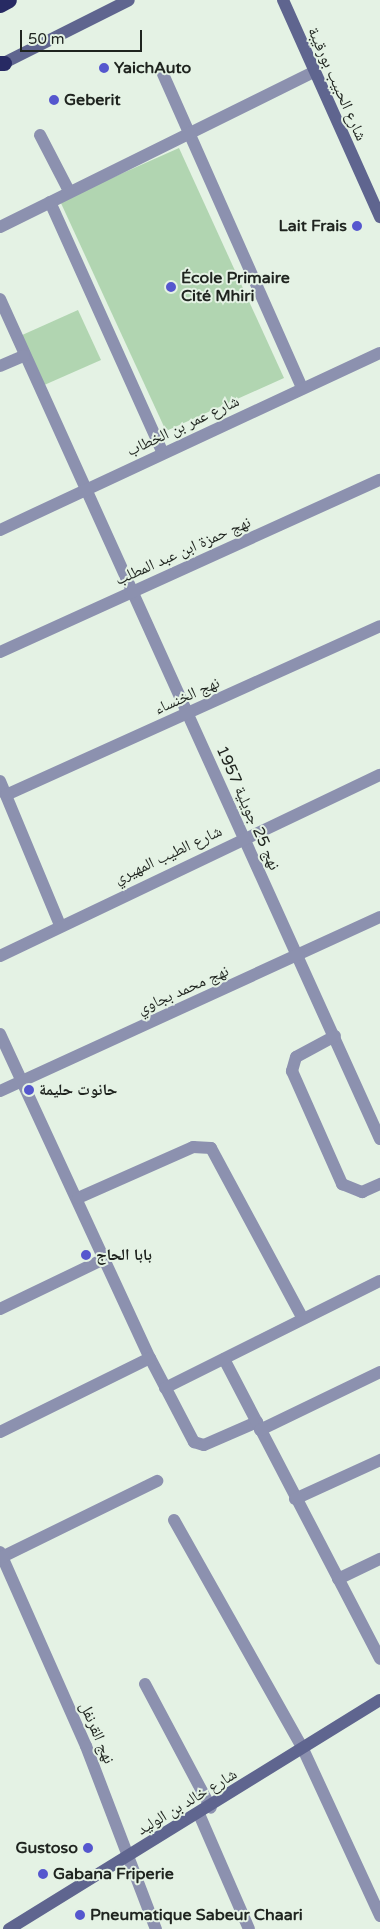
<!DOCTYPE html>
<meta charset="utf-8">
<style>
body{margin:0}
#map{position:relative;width:380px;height:1929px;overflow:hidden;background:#e4f2e4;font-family:"Varela Round","Noto Naskh Arabic",sans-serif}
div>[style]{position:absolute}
.green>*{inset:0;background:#b1d5b1}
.street>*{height:12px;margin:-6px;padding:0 6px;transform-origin:6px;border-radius:6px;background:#8c91af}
.secondary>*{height:12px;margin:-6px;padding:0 6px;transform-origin:6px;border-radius:6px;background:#5f658f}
.highway>*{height:15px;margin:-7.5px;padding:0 7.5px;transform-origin:7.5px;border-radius:7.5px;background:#272a63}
.dots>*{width:14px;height:14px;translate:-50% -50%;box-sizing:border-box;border:2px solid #e4f2e4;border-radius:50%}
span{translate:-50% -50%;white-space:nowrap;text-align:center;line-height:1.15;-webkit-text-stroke:4px #e4f2e4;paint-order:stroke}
.poi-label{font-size:16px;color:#1f241f;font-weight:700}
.left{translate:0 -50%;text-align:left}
.right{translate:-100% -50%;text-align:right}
.street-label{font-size:16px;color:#1f241f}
.scale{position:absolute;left:20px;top:30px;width:122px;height:22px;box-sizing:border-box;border:2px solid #1f241f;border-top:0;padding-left:6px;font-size:15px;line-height:18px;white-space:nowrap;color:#1f241f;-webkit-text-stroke:4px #e4f2e4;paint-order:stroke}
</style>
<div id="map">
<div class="green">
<i style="clip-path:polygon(179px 148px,284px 378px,166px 431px,60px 201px)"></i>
<i style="clip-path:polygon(78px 310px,101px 360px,42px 386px,20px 336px)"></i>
</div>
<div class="street">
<i style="left:163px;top:74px;width:343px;rotate:66.1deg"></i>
<i style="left:40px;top:135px;width:63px;rotate:62.6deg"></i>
<i style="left:50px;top:202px;width:275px;rotate:65.8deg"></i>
<i style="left:0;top:227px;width:350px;rotate:-26.3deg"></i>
<i style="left:0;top:299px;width:922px;rotate:65.66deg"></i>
<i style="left:0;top:366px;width:26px;rotate:-23deg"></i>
<i style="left:0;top:530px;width:419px;rotate:-25deg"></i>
<i style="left:0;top:652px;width:417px;rotate:-24.4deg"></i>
<i style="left:0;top:781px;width:156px;rotate:67.4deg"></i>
<i style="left:6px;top:795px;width:410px;rotate:-24.3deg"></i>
<i style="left:0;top:956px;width:421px;rotate:-25.5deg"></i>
<i style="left:0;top:1034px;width:357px;rotate:65.2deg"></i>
<i style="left:150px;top:1358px;width:95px;rotate:62.4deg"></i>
<i style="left:194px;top:1442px;width:10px;rotate:17deg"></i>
<i style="left:204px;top:1445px;width:58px;rotate:-23.5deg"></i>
<i style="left:335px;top:1036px;width:44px;rotate:151.7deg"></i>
<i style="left:296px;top:1057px;width:15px;rotate:106deg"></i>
<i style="left:292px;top:1071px;width:124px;rotate:66.1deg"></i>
<i style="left:342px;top:1184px;width:22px;rotate:22deg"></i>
<i style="left:362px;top:1192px;width:20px;rotate:-24deg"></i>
<i style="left:0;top:1091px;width:418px;rotate:-24.6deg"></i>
<i style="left:78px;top:1198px;width:126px;rotate:-23.9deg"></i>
<i style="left:193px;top:1147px;width:18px;rotate:3deg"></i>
<i style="left:211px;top:1148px;width:192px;rotate:61.7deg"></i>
<i style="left:0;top:1309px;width:115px;rotate:-25.7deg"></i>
<i style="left:224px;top:1359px;width:338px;rotate:62.5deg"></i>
<i style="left:165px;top:1388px;width:240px;rotate:-26.5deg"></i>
<i style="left:260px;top:1430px;width:133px;rotate:-25.8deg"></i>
<i style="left:0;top:1432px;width:167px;rotate:-26.3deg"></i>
<i style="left:295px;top:1499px;width:94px;rotate:-24.6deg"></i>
<i style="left:174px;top:1520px;width:263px;rotate:60.6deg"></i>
<i style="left:303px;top:1749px;width:184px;rotate:65.2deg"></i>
<i style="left:0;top:1552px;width:212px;rotate:66.1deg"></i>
<i style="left:86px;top:1746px;width:196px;rotate:69.1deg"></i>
<i style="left:2px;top:1557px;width:173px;rotate:-26.1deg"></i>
<i style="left:338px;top:1579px;width:47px;rotate:-25.5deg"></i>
<i style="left:145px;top:1684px;width:140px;rotate:62deg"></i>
<i style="left:199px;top:1814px;width:125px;rotate:66.5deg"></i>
</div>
<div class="secondary">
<i style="left:283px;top:0;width:238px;rotate:65.9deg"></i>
<i style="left:0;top:65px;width:144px;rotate:-26.7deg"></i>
<i style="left:9px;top:1929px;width:436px;rotate:-31.7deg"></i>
</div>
<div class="highway">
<i style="left:0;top:5px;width:10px;rotate:-29deg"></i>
<i style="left:0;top:63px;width:4px"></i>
</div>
<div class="dots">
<i style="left:104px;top:68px;background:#5557ce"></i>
<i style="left:54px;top:100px;background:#5557ce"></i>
<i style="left:357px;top:226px;background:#5557ce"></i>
<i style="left:171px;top:287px;background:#5557ce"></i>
<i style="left:29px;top:1090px;background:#5557ce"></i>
<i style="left:86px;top:1255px;background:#5557ce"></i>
<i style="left:88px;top:1848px;background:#5557ce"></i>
<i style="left:43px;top:1874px;background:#5557ce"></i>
<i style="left:80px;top:1915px;background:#5557ce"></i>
</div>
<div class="poi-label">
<span class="left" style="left:114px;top:68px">YaichAuto</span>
<span class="left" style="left:64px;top:100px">Geberit</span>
<span class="right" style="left:347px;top:226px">Lait Frais</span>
<span class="left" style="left:181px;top:287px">École Primaire<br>Cité Mhiri</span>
<span class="left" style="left:39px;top:1090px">حانوت حليمة</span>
<span class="left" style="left:96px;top:1255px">بابا الحاج</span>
<span class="right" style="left:78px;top:1848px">Gustoso</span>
<span class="left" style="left:53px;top:1874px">Gabana Friperie</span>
<span class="left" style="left:90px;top:1915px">Pneumatique Sabeur Chaari</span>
</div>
<div class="street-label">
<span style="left:337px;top:84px;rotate:66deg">شارع الحبيب بورقيبة</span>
<span style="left:183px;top:426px;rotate:-25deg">شارع عمر بن الخطاب</span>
<span style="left:183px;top:551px;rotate:-24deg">نهج حمزة ابن عبد المطلب</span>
<span style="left:187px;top:696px;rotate:-24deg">نهج الخنساء</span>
<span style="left:248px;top:808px;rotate:66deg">نهج 25 جويلية 1957</span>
<span style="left:168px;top:855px;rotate:-25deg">شارع الطيب المهيري</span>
<span style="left:183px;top:990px;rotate:-24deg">نهج محمد بجاوي</span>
<span style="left:97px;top:1733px;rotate:67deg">نهج القرنفل</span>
<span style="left:187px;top:1802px;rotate:-31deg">شارع خالد بن الوليد</span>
</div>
<div class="scale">50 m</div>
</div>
